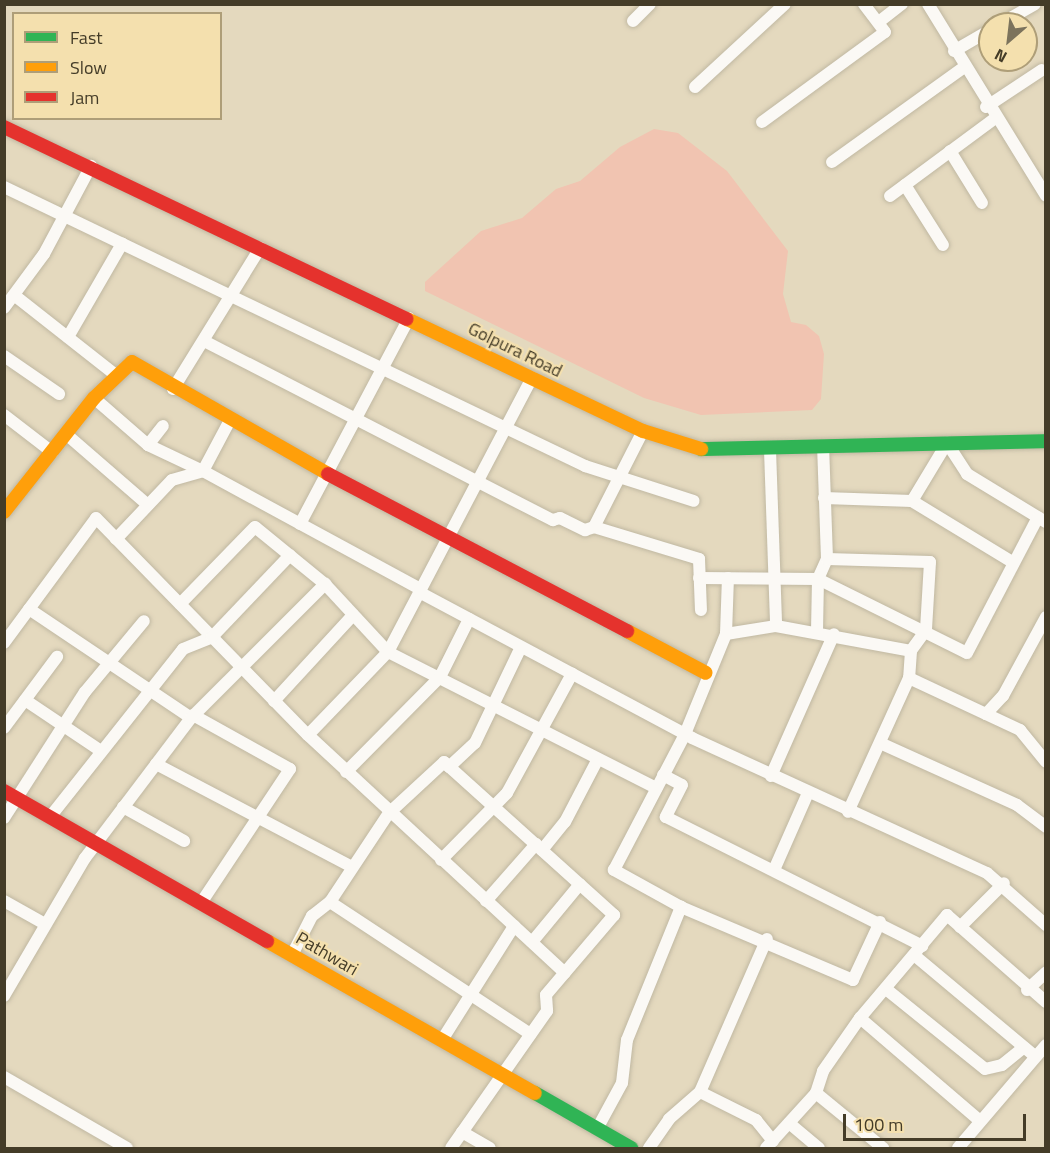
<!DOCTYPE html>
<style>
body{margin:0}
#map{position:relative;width:1050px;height:1153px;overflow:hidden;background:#e4d9be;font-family:"Titillium Web",sans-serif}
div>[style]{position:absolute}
.green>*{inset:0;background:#f1c4b1}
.roads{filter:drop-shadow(0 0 2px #c0b8a2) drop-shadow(0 0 2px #c0b8a2)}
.street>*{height:12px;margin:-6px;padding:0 6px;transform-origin:6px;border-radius:6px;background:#fbf9f5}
.fast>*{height:14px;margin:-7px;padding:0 7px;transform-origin:7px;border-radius:7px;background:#30b455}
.slow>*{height:14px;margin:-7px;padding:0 7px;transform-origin:7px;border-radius:7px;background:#ff9f0a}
.jam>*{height:14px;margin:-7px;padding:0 7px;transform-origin:7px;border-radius:7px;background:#e5322d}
span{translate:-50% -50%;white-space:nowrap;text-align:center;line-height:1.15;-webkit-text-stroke:4.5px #f4e0ae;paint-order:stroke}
.street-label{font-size:18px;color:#443c28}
.frame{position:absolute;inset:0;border:6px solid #443c28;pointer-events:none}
.legend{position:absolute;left:12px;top:12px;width:210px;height:108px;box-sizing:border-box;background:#f4e0ae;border:2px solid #ae9e78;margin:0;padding:8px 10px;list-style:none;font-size:18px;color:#443c28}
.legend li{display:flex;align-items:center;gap:12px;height:30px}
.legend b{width:30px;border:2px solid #ae9e78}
.north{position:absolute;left:978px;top:12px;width:60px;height:60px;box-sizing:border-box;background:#f4e0ae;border:2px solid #ae9e78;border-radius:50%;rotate:208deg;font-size:16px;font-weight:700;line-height:24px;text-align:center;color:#443c28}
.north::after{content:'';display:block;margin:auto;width:21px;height:27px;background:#7c735c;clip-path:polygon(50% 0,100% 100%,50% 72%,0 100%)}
.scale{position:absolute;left:843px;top:1114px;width:183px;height:27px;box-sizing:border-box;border:3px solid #443c28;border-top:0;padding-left:8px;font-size:18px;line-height:21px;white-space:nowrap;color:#443c28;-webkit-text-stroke:4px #f4e0ae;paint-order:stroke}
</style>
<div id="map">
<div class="green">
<i style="clip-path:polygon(654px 129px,678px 133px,727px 171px,788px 251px,783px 294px,791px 322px,806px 325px,819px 336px,824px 354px,821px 399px,812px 410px,701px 415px,644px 398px,425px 291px,425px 282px,481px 231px,522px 218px,556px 189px,580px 181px,620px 147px)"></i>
</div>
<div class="roads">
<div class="street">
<i style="left:928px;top:4px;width:225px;rotate:58.4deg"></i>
<i style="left:633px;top:21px;width:24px;rotate:-45deg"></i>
<i style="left:880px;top:21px;width:28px;rotate:-38deg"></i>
<i style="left:1000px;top:24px;width:40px;rotate:-29.7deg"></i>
<i style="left:954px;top:51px;width:42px;rotate:-30.3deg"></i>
<i style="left:695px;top:87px;width:122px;rotate:-42.7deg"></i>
<i style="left:986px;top:107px;width:67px;rotate:-33.5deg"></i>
<i style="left:762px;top:122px;width:152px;rotate:-36.2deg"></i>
<i style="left:885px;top:32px;width:35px;rotate:-127deg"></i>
<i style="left:950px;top:151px;width:61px;rotate:58.4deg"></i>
<i style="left:832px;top:162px;width:161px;rotate:-35.7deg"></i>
<i style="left:905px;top:185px;width:71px;rotate:57.7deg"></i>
<i style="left:4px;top:187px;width:645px;rotate:25.65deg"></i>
<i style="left:585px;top:466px;width:114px;rotate:17.8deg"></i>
<i style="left:890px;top:196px;width:129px;rotate:-36.5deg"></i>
<i style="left:14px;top:295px;width:131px;rotate:38.2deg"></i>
<i style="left:4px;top:308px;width:67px;rotate:-53.5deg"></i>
<i style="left:44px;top:254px;width:100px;rotate:-61.9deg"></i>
<i style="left:68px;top:337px;width:108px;rotate:-59.9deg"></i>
<i style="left:206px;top:342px;width:390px;rotate:27.2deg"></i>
<i style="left:553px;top:520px;width:7px;rotate:-16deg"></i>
<i style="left:560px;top:518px;width:28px;rotate:26deg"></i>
<i style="left:585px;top:530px;width:9px;rotate:-18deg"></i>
<i style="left:594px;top:527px;width:110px;rotate:16.9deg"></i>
<i style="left:699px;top:559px;width:51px;rotate:87.8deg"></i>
<i style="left:4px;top:356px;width:67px;rotate:34.6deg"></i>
<i style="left:173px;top:389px;width:166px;rotate:-58.3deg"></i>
<i style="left:94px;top:398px;width:72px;rotate:41deg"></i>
<i style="left:148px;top:445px;width:24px;rotate:-52deg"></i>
<i style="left:4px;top:415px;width:61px;rotate:37.6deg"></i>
<i style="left:229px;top:422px;width:55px;rotate:118deg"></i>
<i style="left:203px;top:471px;width:247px;rotate:28.5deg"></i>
<i style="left:66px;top:434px;width:108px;rotate:40.9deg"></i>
<i style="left:148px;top:445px;width:61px;rotate:25.3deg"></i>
<i style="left:770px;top:450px;width:176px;rotate:88deg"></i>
<i style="left:824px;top:498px;width:88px;rotate:2deg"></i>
<i style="left:912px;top:501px;width:119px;rotate:31.3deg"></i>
<i style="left:912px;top:501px;width:68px;rotate:-58.9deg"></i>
<i style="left:947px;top:443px;width:37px;rotate:57deg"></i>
<i style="left:967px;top:474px;width:92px;rotate:31.3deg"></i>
<i style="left:300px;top:524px;width:233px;rotate:-62.1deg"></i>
<i style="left:594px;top:527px;width:108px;rotate:-63deg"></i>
<i style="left:116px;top:539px;width:81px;rotate:-46.5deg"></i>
<i style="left:172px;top:480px;width:32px;rotate:-16deg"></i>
<i style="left:827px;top:559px;width:103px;rotate:1.7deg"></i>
<i style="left:930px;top:562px;width:68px;rotate:93.4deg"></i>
<i style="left:926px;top:630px;width:26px;rotate:126deg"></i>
<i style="left:911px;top:651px;width:27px;rotate:94deg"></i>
<i style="left:909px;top:678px;width:147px;rotate:114.5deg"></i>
<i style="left:699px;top:578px;width:119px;rotate:0.5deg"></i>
<i style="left:818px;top:579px;width:166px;rotate:26.4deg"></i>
<i style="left:967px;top:653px;width:153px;rotate:-62.4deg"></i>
<i style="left:419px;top:592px;width:310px;rotate:28.1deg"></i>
<i style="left:692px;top:738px;width:324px;rotate:24.6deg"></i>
<i style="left:987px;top:873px;width:79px;rotate:41.4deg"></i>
<i style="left:180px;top:604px;width:107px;rotate:-45.8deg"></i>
<i style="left:255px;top:527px;width:90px;rotate:39.2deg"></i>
<i style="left:325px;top:584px;width:93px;rotate:47.2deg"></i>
<i style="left:388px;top:652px;width:301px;rotate:26.9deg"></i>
<i style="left:29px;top:609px;width:195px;rotate:33.9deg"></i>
<i style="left:817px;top:631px;width:52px;rotate:-88.9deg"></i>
<i style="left:818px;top:579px;width:22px;rotate:-66deg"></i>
<i style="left:827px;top:559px;width:112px;rotate:-92deg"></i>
<i style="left:726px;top:634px;width:56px;rotate:-88deg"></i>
<i style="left:4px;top:643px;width:155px;rotate:-53.6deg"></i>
<i style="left:96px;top:518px;width:303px;rotate:45.7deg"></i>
<i style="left:308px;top:735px;width:350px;rotate:42.8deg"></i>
<i style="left:909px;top:678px;width:123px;rotate:25.1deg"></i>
<i style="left:1020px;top:730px;width:41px;rotate:50.9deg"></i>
<i style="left:25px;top:700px;width:92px;rotate:33.9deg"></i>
<i style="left:274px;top:701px;width:117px;rotate:-47.4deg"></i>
<i style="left:986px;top:714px;width:25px;rotate:-47deg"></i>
<i style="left:1003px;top:696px;width:90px;rotate:-61.4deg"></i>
<i style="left:193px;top:715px;width:111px;rotate:29.1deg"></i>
<i style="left:290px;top:769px;width:161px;rotate:123.6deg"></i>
<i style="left:4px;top:728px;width:89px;rotate:-53.3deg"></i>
<i style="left:308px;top:735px;width:115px;rotate:-46.1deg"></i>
<i style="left:388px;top:652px;width:310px;rotate:-62.3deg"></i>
<i style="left:880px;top:743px;width:150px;rotate:24.3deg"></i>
<i style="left:1017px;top:805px;width:36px;rotate:37deg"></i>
<i style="left:156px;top:764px;width:221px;rotate:27.7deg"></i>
<i style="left:449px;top:767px;width:35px;rotate:-43deg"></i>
<i style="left:475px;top:743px;width:106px;rotate:-64.4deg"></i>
<i style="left:346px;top:772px;width:134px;rotate:-45.3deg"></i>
<i style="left:440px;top:677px;width:65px;rotate:-63.4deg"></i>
<i style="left:663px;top:775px;width:21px;rotate:28deg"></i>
<i style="left:682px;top:785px;width:36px;rotate:117deg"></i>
<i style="left:666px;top:817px;width:287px;rotate:26.7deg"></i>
<i style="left:771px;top:776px;width:155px;rotate:-66.1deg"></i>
<i style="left:123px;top:807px;width:70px;rotate:29.1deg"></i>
<i style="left:50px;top:817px;width:214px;rotate:-51.6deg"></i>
<i style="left:183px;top:649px;width:31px;rotate:-22deg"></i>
<i style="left:212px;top:637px;width:113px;rotate:-46.4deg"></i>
<i style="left:4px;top:818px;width:150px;rotate:-57.3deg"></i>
<i style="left:85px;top:692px;width:92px;rotate:-50.3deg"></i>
<i style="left:542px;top:850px;width:36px;rotate:-51deg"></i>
<i style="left:565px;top:822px;width:71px;rotate:-62.4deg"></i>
<i style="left:441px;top:860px;width:94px;rotate:-45.4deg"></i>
<i style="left:507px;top:793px;width:136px;rotate:-61.4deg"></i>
<i style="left:774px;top:870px;width:84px;rotate:-66.2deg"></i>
<i style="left:4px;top:901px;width:47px;rotate:29.3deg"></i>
<i style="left:486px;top:901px;width:76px;rotate:-48.7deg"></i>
<i style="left:330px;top:902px;width:107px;rotate:-56.5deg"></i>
<i style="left:389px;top:813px;width:75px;rotate:-42.8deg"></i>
<i style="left:444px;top:762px;width:229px;rotate:42deg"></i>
<i style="left:614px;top:915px;width:105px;rotate:130.4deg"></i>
<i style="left:546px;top:995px;width:16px;rotate:86deg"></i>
<i style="left:547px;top:1011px;width:167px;rotate:125deg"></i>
<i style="left:880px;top:922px;width:64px;rotate:115deg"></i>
<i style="left:853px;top:980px;width:187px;rotate:-157deg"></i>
<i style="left:681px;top:907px;width:77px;rotate:-151.1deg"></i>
<i style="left:614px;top:870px;width:153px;rotate:-62.4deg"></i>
<i style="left:685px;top:734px;width:108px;rotate:-67.7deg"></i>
<i style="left:726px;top:634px;width:51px;rotate:-9.1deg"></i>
<i style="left:776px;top:626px;width:137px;rotate:10.5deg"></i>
<i style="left:960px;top:927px;width:62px;rotate:-45deg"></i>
<i style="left:532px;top:942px;width:75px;rotate:-50.4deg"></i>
<i style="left:292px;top:955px;width:44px;rotate:-62.9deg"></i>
<i style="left:312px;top:916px;width:23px;rotate:-38deg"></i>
<i style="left:330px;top:902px;width:240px;rotate:33.4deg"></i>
<i style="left:914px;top:955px;width:158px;rotate:39.9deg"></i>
<i style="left:886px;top:989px;width:127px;rotate:38.9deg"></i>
<i style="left:985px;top:1069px;width:17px;rotate:-13deg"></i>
<i style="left:1002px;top:1065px;width:28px;rotate:-39deg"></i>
<i style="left:1027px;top:990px;width:26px;rotate:-43deg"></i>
<i style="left:4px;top:996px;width:160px;rotate:-59.6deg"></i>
<i style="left:85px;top:858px;width:176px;rotate:-52.9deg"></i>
<i style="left:191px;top:718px;width:190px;rotate:-45deg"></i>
<i style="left:860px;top:1018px;width:158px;rotate:40.6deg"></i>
<i style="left:442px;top:1040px;width:135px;rotate:-57.7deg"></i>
<i style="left:4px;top:1077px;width:142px;rotate:30deg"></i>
<i style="left:700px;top:1092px;width:63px;rotate:26.6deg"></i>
<i style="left:756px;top:1120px;width:27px;rotate:51deg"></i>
<i style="left:816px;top:1093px;width:87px;rotate:39.4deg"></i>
<i style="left:789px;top:1123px;width:39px;rotate:40deg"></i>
<i style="left:597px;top:1129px;width:52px;rotate:-61.5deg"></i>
<i style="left:622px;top:1083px;width:43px;rotate:-83.4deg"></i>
<i style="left:627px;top:1040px;width:144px;rotate:-67.9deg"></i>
<i style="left:462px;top:1132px;width:32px;rotate:30deg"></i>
<i style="left:649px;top:1148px;width:35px;rotate:-55deg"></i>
<i style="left:669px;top:1119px;width:41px;rotate:-41.1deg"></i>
<i style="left:700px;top:1092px;width:167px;rotate:-66.4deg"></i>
<i style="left:766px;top:1148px;width:74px;rotate:-47.7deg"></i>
<i style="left:816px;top:1093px;width:23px;rotate:-72deg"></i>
<i style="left:823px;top:1071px;width:65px;rotate:-55.1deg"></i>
<i style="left:860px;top:1018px;width:135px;rotate:-49.8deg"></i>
<i style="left:947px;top:915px;width:132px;rotate:41.3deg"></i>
<i style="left:958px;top:1148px;width:135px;rotate:-49.5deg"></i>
</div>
<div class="fast">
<i style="left:701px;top:449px;width:345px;rotate:-1.3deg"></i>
<i style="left:535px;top:1093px;width:111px;rotate:29.8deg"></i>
</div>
<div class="slow">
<i style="left:407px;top:319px;width:261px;rotate:25.4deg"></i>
<i style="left:643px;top:431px;width:61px;rotate:17.2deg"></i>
<i style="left:4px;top:512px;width:145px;rotate:-51.7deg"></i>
<i style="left:94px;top:398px;width:52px;rotate:-43.5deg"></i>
<i style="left:132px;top:362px;width:226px;rotate:29.7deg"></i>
<i style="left:627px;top:631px;width:89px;rotate:28deg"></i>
<i style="left:267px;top:941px;width:308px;rotate:29.6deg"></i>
</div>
<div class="jam">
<i style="left:4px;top:127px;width:446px;rotate:25.5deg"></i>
<i style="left:328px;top:474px;width:338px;rotate:27.7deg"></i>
<i style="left:4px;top:791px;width:303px;rotate:29.7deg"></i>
</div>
</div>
<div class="street-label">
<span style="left:515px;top:350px;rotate:26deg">Golpura Road</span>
<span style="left:327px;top:954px;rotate:30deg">Pathwari</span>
</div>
<div class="frame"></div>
<ul class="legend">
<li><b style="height:8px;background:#30b455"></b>Fast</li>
<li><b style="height:8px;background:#ff9f0a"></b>Slow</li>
<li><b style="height:8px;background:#e5322d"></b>Jam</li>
</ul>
<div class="north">N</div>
<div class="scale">100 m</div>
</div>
